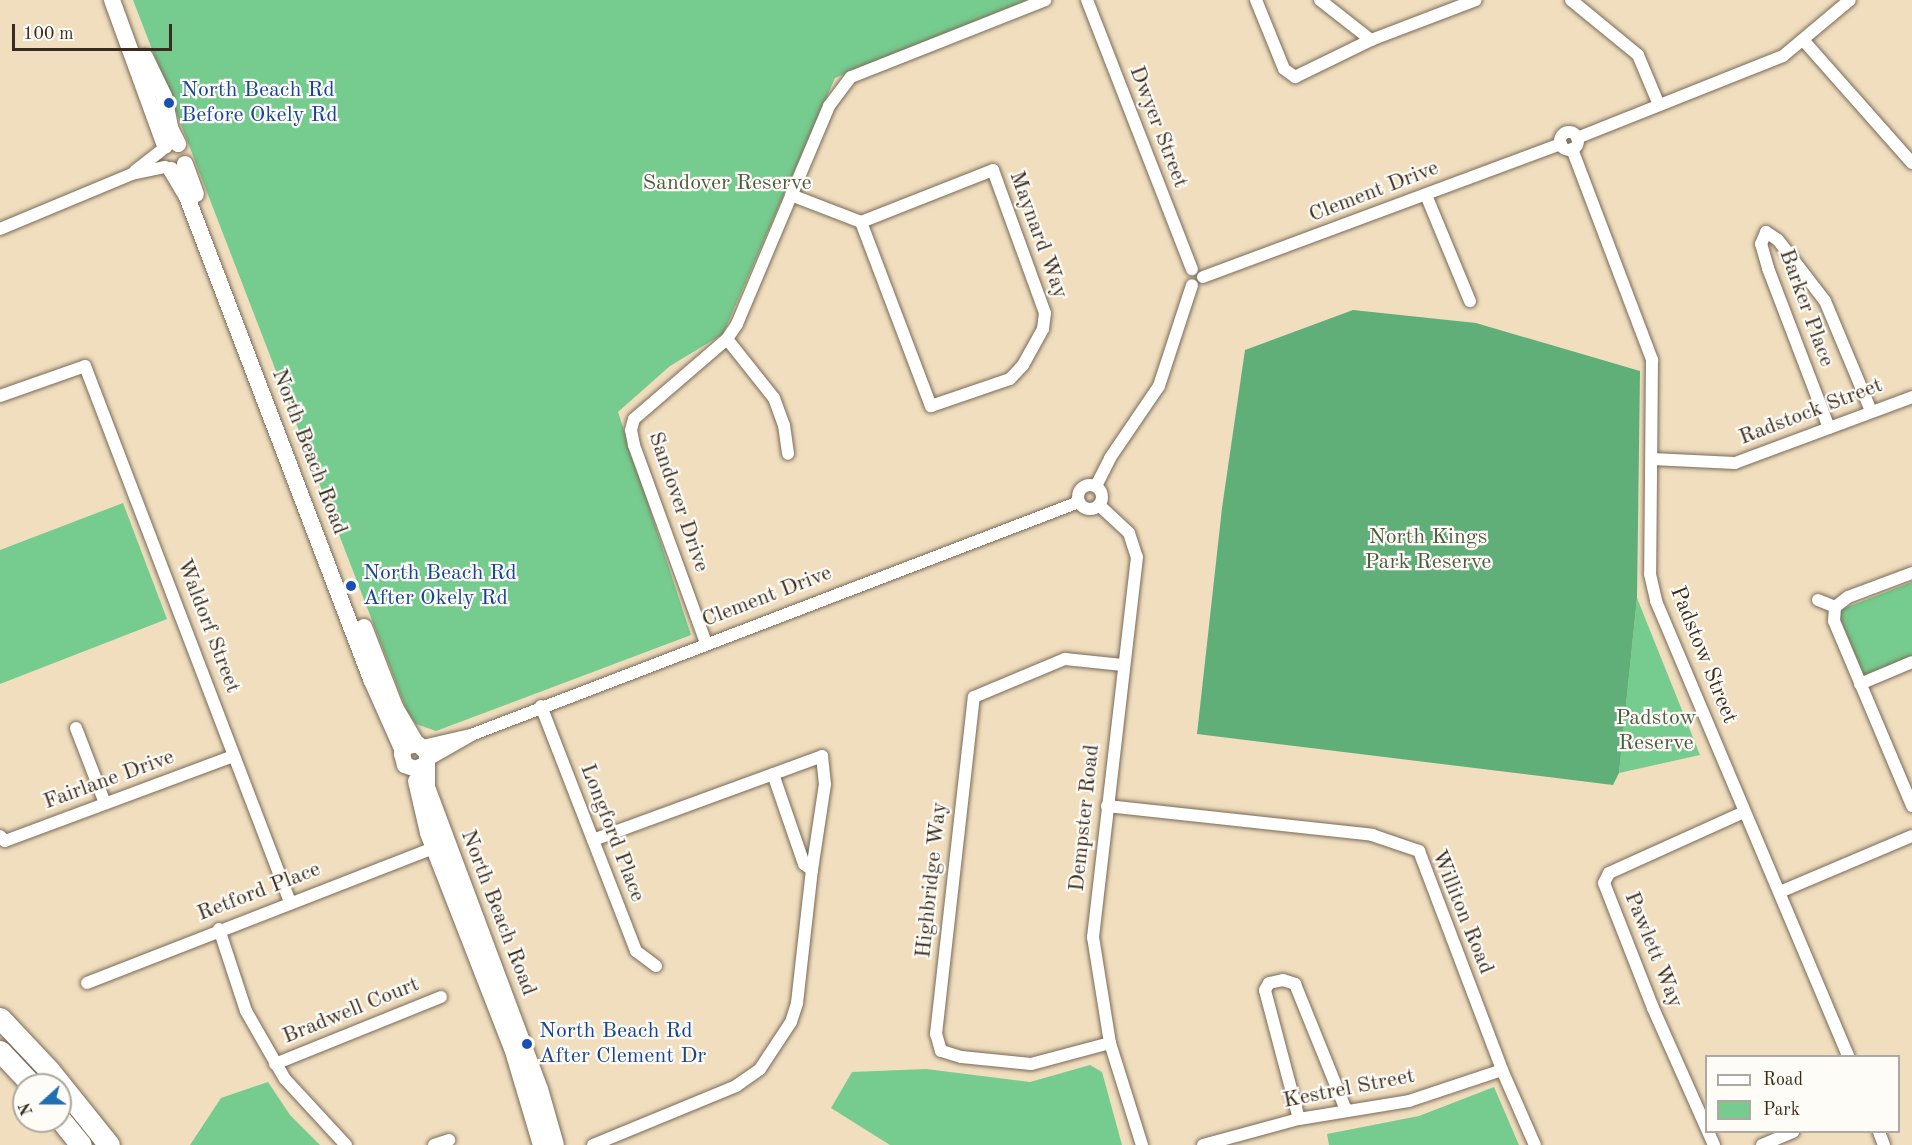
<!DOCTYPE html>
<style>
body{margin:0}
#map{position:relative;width:1912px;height:1145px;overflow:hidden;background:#f0debf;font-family:"Old Standard TT",serif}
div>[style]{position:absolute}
.green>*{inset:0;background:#76cb8e}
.forest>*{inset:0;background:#60af79}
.roads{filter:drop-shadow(0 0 2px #7a6956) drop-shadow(0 0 2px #7a6956)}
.street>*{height:12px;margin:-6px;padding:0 6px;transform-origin:6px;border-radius:6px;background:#fff}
.street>.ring{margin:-6px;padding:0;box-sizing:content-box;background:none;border:12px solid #fff;border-radius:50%}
.secondary>*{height:16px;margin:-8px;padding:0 8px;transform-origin:8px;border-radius:8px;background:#fff}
.highway>*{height:21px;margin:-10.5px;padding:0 10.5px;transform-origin:10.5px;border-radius:10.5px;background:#fff}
.dots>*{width:16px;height:16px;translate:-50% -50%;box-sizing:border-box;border:3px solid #fdfcf7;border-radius:50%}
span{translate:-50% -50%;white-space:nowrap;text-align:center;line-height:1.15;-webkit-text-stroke:4.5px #fdfcf7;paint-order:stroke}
.transit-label{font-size:22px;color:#164399}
.left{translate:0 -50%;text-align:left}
.street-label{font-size:22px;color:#3b2a1e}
.park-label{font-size:22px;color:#4d5a40}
.legend{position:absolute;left:1705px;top:1055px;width:195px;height:78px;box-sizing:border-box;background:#fdfcf7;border:2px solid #afa8a0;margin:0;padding:8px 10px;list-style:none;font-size:18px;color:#3b2a1e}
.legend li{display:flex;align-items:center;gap:12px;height:30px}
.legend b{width:30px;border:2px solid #afa8a0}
.north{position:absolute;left:12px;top:1073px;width:60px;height:60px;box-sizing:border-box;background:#fdfcf7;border:2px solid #afa8a0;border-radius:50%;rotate:249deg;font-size:16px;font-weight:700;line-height:24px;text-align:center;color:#3b2a1e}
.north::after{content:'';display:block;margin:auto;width:21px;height:27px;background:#1f6fb2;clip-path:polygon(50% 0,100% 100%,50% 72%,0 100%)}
.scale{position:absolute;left:12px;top:24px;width:160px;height:27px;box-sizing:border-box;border:3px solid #3b2a1e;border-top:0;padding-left:8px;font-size:18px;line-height:21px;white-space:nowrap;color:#3b2a1e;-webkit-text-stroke:4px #fdfcf7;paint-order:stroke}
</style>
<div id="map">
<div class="green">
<i style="clip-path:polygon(133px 0,1027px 0,835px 78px,723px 334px,670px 366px,618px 412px,691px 635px,436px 731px,416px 724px,407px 711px)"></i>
<i style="clip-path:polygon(123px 503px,167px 619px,0 684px,0 550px)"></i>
<i style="clip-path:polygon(1912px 582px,1912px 661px,1866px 680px,1837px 611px)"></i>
<i style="clip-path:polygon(1637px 598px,1700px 755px,1619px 773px)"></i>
<i style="clip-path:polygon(1090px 1065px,1102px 1072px,1122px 1145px,890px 1145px,831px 1108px,852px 1072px,926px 1069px,1030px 1082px)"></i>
<i style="clip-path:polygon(268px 1082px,290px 1115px,320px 1145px,190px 1145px,221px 1098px)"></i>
<i style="clip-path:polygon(1494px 1087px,1519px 1145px,1329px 1145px,1327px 1134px,1419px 1116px)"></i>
</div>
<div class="forest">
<i style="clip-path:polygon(1353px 310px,1476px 323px,1640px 371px,1637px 598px,1619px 773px,1613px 785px,1197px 734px,1222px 508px,1245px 350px)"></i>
</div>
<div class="roads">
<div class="street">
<i style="left:1087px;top:0;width:289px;rotate:68.7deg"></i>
<i style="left:1256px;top:0;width:74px;rotate:67.9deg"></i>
<i style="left:1284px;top:69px;width:14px;rotate:36deg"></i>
<i style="left:1295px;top:77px;width:85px;rotate:-26deg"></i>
<i style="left:1371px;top:40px;width:112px;rotate:-20.9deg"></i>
<i style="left:1320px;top:0;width:65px;rotate:38.1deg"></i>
<i style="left:1571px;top:0;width:87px;rotate:39.4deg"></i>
<i style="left:1638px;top:55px;width:54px;rotate:67.2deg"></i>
<i style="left:1804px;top:41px;width:163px;rotate:48.5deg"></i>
<i class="ring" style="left:1560px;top:132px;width:6px;height:6px"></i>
<i style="left:1577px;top:138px;width:222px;rotate:-21.7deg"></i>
<i style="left:1783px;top:56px;width:87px;rotate:-39.9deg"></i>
<i style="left:1572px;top:149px;width:226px;rotate:69.2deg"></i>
<i style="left:1652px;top:360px;width:214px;rotate:90.5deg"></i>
<i style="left:1650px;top:574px;width:28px;rotate:77deg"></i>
<i style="left:1656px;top:601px;width:494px;rotate:67.1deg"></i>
<i style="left:135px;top:171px;width:33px;rotate:-38deg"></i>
<i style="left:791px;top:195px;width:75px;rotate:21.1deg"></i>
<i style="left:861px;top:222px;width:197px;rotate:69.2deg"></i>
<i style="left:931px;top:406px;width:83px;rotate:-18.9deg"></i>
<i style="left:1010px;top:379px;width:19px;rotate:-47deg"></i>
<i style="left:1023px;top:365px;width:41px;rotate:-60.9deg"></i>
<i style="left:1043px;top:329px;width:16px;rotate:-83deg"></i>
<i style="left:1045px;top:313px;width:152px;rotate:-110deg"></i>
<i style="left:993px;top:170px;width:142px;rotate:158.5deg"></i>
<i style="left:1426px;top:195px;width:115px;rotate:67.5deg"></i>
<i style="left:0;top:229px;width:143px;rotate:-22.6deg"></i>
<i style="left:132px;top:174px;width:34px;rotate:-12deg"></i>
<i style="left:1203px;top:277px;width:382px;rotate:-20.4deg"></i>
<i style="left:727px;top:339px;width:75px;rotate:51.5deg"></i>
<i style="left:774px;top:398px;width:29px;rotate:70deg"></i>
<i style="left:784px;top:425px;width:29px;rotate:82deg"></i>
<i style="left:0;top:396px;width:90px;rotate:-19.4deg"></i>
<i style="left:85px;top:366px;width:574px;rotate:69.07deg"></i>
<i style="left:1829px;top:428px;width:171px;rotate:-110.9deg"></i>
<i style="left:1768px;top:268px;width:25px;rotate:-106deg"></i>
<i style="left:1761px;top:244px;width:13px;rotate:-67deg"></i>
<i style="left:1766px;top:232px;width:14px;rotate:34deg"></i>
<i style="left:1778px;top:240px;width:77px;rotate:52.4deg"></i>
<i style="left:1825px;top:301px;width:119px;rotate:67.3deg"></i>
<i style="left:1652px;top:459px;width:83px;rotate:2.8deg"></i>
<i style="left:1735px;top:463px;width:189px;rotate:-20.4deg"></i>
<i class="ring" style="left:1078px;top:485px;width:12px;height:12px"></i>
<i style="left:1096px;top:486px;width:31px;rotate:-63deg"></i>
<i style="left:1110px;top:458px;width:87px;rotate:-55.8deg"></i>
<i style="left:1159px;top:386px;width:106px;rotate:-71.9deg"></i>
<i style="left:1099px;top:505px;width:41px;rotate:43deg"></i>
<i style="left:1129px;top:533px;width:25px;rotate:72deg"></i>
<i style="left:1137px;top:557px;width:383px;rotate:96.6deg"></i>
<i style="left:1093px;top:937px;width:107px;rotate:80.9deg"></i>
<i style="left:1110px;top:1043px;width:107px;rotate:72.6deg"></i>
<i style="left:1912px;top:573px;width:68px;rotate:159.4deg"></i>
<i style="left:1848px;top:597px;width:16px;rotate:142deg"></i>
<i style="left:1835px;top:607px;width:14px;rotate:94deg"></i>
<i style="left:1834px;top:621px;width:201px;rotate:67.1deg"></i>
<i style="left:1818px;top:600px;width:18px;rotate:22deg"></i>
<i style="left:706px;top:643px;width:211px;rotate:-110deg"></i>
<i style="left:634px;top:445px;width:15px;rotate:-101deg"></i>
<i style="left:631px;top:430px;width:11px;rotate:-75deg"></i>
<i style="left:634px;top:419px;width:123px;rotate:-40.7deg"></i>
<i style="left:727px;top:339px;width:18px;rotate:-56deg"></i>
<i style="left:737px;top:324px;width:237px;rotate:-67.1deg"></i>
<i style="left:829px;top:106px;width:36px;rotate:-53deg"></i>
<i style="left:851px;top:77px;width:209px;rotate:-21.6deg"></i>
<i style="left:1860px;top:684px;width:56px;rotate:-22.9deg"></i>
<i style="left:541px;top:706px;width:263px;rotate:68.8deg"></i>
<i style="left:636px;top:951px;width:25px;rotate:37deg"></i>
<i style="left:76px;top:728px;width:80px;rotate:68.9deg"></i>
<i style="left:423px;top:746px;width:49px;rotate:-12.9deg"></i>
<i style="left:471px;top:735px;width:651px;rotate:-20.97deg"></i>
<i style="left:426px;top:761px;width:51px;rotate:-29.6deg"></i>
<i style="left:1107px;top:806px;width:267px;rotate:6.2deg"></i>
<i style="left:1372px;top:835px;width:50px;rotate:18.8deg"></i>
<i style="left:1419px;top:851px;width:234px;rotate:69.2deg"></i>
<i style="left:1502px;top:1070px;width:82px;rotate:66.3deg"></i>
<i style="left:0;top:836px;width:7px;rotate:45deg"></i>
<i style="left:5px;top:841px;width:244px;rotate:-20.4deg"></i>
<i style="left:593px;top:840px;width:244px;rotate:-20.1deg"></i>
<i style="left:822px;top:756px;width:28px;rotate:84deg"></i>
<i style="left:825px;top:784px;width:87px;rotate:98.6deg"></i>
<i style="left:1780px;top:892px;width:143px;rotate:-23deg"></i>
<i style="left:219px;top:929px;width:86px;rotate:71.8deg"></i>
<i style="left:246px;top:1011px;width:78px;rotate:60.2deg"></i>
<i style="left:285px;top:1079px;width:90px;rotate:47.3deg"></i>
<i style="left:87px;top:983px;width:380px;rotate:-21.3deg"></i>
<i style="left:1110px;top:1043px;width:82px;rotate:165.1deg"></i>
<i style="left:1031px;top:1064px;width:70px;rotate:-174.3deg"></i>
<i style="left:961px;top:1057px;width:21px;rotate:-163deg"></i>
<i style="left:941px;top:1051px;width:18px;rotate:-106deg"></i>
<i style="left:936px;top:1034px;width:339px;rotate:-83.6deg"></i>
<i style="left:974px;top:697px;width:99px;rotate:-22.7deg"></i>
<i style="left:1065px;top:659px;width:58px;rotate:5.9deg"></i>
<i style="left:275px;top:1064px;width:179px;rotate:-22deg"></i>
<i style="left:1299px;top:1119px;width:133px;rotate:-104.8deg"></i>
<i style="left:1265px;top:990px;width:8px;rotate:-60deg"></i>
<i style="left:1269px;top:983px;width:14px;rotate:-12deg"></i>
<i style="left:1283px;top:980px;width:13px;rotate:18deg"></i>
<i style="left:1295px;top:984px;width:136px;rotate:68deg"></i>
<i style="left:1879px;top:1132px;width:14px;rotate:69deg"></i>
<i style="left:434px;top:1145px;width:16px;rotate:-18deg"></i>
<i style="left:593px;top:1145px;width:155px;rotate:-22.4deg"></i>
<i style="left:736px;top:1086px;width:29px;rotate:-35deg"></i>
<i style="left:760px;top:1069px;width:56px;rotate:-56.6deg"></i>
<i style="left:791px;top:1022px;width:20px;rotate:-72deg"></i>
<i style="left:797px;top:1003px;width:134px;rotate:-83.6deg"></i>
<i style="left:812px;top:870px;width:10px;rotate:-143deg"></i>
<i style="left:804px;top:864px;width:95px;rotate:-109deg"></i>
<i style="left:1203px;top:1145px;width:99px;rotate:-15.2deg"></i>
<i style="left:1299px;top:1119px;width:111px;rotate:-9.3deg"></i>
<i style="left:1409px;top:1101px;width:98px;rotate:-18.4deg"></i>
<i style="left:1714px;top:1145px;width:150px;rotate:-114deg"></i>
<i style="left:1653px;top:1008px;width:134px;rotate:-111.4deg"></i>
<i style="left:1604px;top:883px;width:11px;rotate:-63deg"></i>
<i style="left:1609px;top:873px;width:148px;rotate:-24.3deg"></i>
<i style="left:1762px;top:1145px;width:34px;rotate:-23deg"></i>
</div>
<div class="secondary">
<i style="left:112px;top:0;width:155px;rotate:70deg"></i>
<i style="left:145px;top:57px;width:43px;rotate:64deg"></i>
<i style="left:164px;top:96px;width:33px;rotate:79deg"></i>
<i style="left:170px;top:128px;width:18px;rotate:63deg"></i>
<i style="left:185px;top:164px;width:32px;rotate:70deg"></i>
<i style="left:171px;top:170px;width:31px;rotate:59deg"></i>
<i style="left:187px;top:197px;width:516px;rotate:69.11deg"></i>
<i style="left:371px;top:679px;width:79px;rotate:66deg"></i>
<i style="left:364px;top:627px;width:86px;rotate:68.8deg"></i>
<i style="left:395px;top:707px;width:42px;rotate:59.7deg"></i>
<i style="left:424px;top:765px;width:9px;rotate:153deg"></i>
<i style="left:416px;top:769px;width:12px;rotate:-160deg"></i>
<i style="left:405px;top:765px;width:11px;rotate:-105deg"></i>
<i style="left:402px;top:754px;width:8px;rotate:-67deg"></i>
<i style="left:405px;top:747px;width:13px;rotate:-13deg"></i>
<i style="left:418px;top:744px;width:13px;rotate:45deg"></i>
<i style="left:427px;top:753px;width:34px;rotate:90deg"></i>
<i style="left:427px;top:787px;width:322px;rotate:69.5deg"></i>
<i style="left:540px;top:1089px;width:58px;rotate:74.1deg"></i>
<i style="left:416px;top:781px;width:53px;rotate:77deg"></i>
<i style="left:428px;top:833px;width:231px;rotate:68.7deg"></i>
<i style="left:512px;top:1048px;width:101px;rotate:73.4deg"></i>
</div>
<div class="highway">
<i style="left:0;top:1018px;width:71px;rotate:46.7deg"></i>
<i style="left:49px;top:1070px;width:96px;rotate:51.3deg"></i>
<i style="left:0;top:1051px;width:47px;rotate:46.7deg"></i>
<i style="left:60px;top:1119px;width:33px;rotate:51deg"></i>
</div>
</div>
<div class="dots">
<i style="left:169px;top:103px;background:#1a4fb4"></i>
<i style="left:351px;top:586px;background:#1a4fb4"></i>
<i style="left:527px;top:1044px;background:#1a4fb4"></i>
</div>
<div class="transit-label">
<span class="left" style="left:181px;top:103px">North Beach Rd<br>Before Okely Rd</span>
<span class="left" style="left:363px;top:586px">North Beach Rd<br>After Okely Rd</span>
<span class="left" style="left:539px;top:1044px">North Beach Rd<br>After Clement Dr</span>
</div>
<div class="street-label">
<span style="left:1158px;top:127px;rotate:69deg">Dwyer Street</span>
<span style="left:1374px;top:192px;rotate:-21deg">Clement Drive</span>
<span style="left:1038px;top:235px;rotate:70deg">Maynard Way</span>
<span style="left:1806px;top:308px;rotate:70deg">Barker Place</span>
<span style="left:1811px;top:412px;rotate:-21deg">Radstock Street</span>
<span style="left:309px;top:452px;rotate:69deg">North Beach Road</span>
<span style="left:678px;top:502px;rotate:71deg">Sandover Drive</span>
<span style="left:767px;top:597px;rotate:-21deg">Clement Drive</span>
<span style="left:208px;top:626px;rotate:69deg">Waldorf Street</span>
<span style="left:1703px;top:655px;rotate:68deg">Padstow Street</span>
<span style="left:109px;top:780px;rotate:-20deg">Fairlane Drive</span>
<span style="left:1085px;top:818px;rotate:-84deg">Dempster Road</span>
<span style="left:612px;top:833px;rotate:69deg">Longford Place</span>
<span style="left:932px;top:880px;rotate:-84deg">Highbridge Way</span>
<span style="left:259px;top:892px;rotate:-21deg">Retford Place</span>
<span style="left:1462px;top:912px;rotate:68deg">Williton Road</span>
<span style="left:498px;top:913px;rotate:69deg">North Beach Road</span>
<span style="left:1653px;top:950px;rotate:68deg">Pawlett Way</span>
<span style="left:351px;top:1011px;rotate:-22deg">Bradwell Court</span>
<span style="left:1349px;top:1089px;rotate:-11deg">Kestrel Street</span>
</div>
<div class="park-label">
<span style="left:727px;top:184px">Sandover Reserve</span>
<span style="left:1428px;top:550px">North Kings<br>Park Reserve</span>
<span style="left:1656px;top:731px">Padstow<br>Reserve</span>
</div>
<ul class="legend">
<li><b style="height:8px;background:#fff"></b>Road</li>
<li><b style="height:16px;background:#76cb8e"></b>Park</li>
</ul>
<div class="north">N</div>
<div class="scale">100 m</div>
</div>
